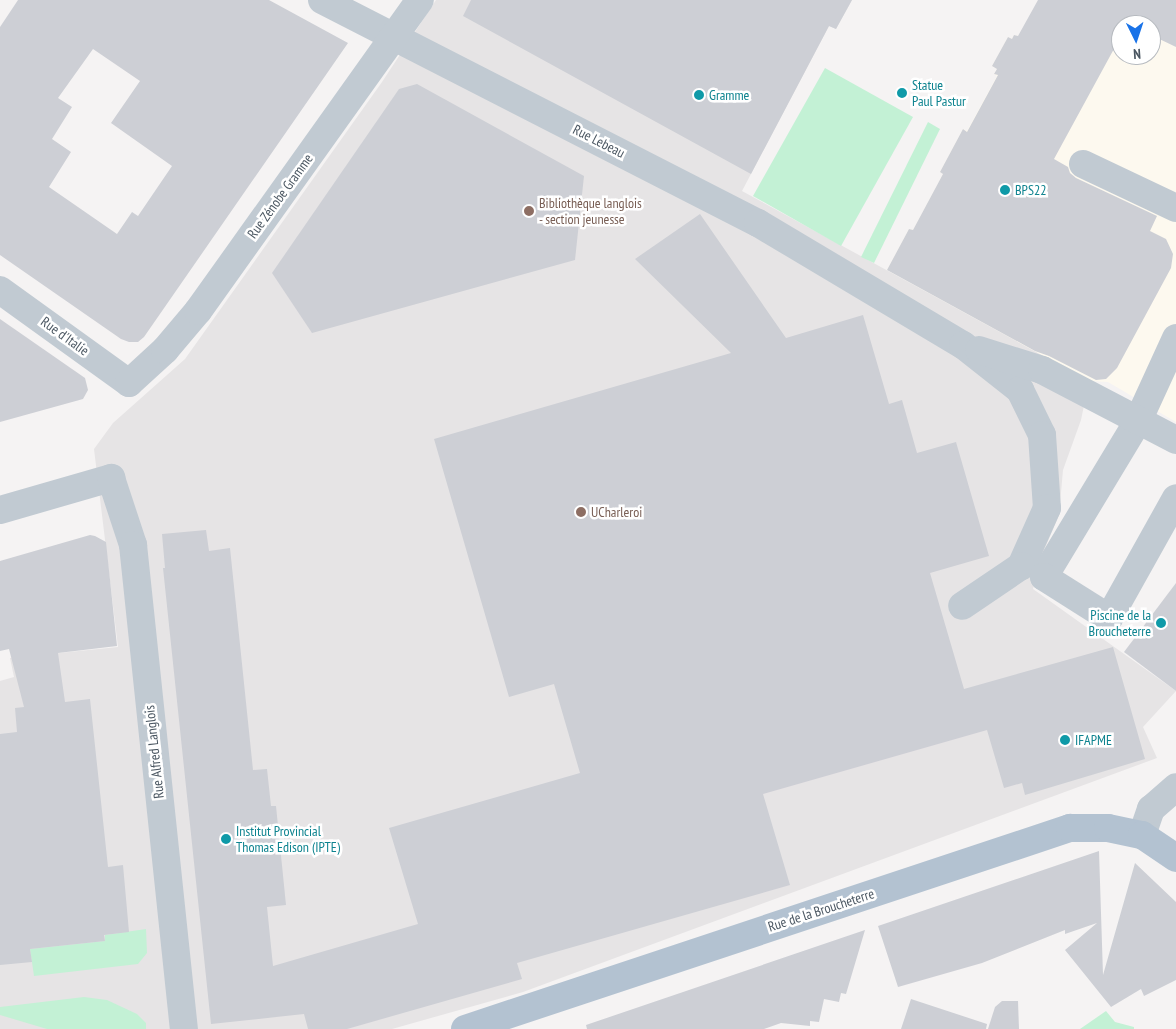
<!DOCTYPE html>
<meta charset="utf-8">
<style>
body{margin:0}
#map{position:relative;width:1176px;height:1029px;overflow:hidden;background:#f5f3f3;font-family:"PT Sans Narrow",sans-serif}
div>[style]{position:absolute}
.commercial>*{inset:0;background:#fdf9ef}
.education>*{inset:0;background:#e6e4e5}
.green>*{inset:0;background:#c3f1d5}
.building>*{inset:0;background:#cdcfd5}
.minor>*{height:28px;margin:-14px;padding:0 14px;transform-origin:14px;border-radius:14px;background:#c1cad2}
.major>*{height:28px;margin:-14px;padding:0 14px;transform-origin:14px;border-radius:14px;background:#b3c2d1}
.dots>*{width:14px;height:14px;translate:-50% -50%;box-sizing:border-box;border:2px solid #fff;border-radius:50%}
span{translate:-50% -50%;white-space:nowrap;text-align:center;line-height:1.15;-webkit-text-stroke:5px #fff;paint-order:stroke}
.culture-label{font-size:14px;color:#0d838f}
.left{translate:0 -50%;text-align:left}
.right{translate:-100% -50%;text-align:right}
.street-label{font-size:14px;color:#4a5661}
.education-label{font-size:14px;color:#785e54}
.north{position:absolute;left:1111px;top:15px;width:50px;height:50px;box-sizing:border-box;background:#fff;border:1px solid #b7bbc0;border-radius:50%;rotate:176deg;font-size:14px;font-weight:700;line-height:20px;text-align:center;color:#4a5661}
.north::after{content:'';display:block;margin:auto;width:18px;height:22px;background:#1a73e8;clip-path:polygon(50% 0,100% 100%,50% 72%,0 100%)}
</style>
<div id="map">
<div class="commercial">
<i style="clip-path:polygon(evenodd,1176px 0,1176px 422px,1108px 382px,1089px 381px,887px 270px,909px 229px,913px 230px,943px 174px,940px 172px,963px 129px,967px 131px,997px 76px,994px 74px,997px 69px,992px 66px,1008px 37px,1012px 39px,1014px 35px,1018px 36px,1176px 0,1121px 25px,1151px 25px,1151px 55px,1121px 55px,1121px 25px)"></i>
</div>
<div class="education">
<i style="clip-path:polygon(436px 0,852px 0,836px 29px,829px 26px,742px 191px,1089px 381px,1081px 420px,1063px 470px,1059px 515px,1043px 553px,1033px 589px,1176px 691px,1143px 727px,1157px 758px,523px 992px,392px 1029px,0 1029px,0 681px,14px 677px,10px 658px,118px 647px,94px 449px,113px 423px,185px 359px,382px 82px)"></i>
</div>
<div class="green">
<i style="clip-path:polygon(825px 68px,913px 117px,841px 246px,753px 196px)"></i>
<i style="clip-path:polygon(928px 122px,940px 129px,874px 263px,861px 257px)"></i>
<i style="clip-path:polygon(146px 929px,147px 953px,138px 964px,34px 976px,30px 949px,105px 941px,105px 935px)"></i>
<i style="clip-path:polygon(84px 997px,107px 1000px,137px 1014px,146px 1023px,146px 1029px,47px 1029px,0 1015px,0 1007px)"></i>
<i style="clip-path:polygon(1106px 1011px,1115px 1022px,1134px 1027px,1134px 1029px,1080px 1029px)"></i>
</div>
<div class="building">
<i style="clip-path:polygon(evenodd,18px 0,269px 0,348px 43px,144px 337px,138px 342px,129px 342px,121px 339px,0 255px,0 27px,18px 0,93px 49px,140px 81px,111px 123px,172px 166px,138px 216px,132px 212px,117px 234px,49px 187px,71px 152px,52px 139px,72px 107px,58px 98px,93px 49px)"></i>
<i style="clip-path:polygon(471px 0,852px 0,836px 29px,829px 26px,751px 174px,463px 16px)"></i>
<i style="clip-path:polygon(1038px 0,1176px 0,1176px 47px,1151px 35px,1151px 25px,1121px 25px,1121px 36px,1054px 159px,1068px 167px,1070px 173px,1076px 178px,1157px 216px,1150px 231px,1166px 239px,1173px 254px,1171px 268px,1117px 368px,1106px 379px,1096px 380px,1049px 356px,1035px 351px,887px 270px,909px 229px,913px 230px,943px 174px,940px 172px,963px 129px,967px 132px,998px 75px,994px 74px,997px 69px,992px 66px,1008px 37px,1012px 39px,1014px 35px,1018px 36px)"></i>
<i style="clip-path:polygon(417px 84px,584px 176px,575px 260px,312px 333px,272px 273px,399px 89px)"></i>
<i style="clip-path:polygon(700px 214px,786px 338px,863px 315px,889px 404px,902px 400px,917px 453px,956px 442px,989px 556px,930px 573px,964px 689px,1113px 647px,1145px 759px,1025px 795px,1022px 783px,1004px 788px,987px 730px,763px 794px,790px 885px,517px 963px,522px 979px,347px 1029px,308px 1029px,304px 1014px,211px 1024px,163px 568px,165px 568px,162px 534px,206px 530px,209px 551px,230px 548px,253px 770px,267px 769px,271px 806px,276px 806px,286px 905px,267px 907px,273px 966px,418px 924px,389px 828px,580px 773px,554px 684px,509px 697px,434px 439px,731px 353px,635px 259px)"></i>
<i style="clip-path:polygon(0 319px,85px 378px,88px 390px,83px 399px,0 422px)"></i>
<i style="clip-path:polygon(90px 535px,95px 536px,106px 542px,117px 646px,58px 653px,65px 702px,90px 699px,108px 867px,123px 865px,129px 932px,104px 935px,105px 941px,30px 949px,32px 962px,0 965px,0 734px,17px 732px,15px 708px,24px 707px,9px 649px,0 651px,0 561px)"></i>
<i style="clip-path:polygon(1176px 583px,1176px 691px,1124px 652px)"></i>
<i style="clip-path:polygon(1099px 851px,1103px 975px,1135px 863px,1176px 902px,1176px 980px,1144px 996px,1141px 989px,1111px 1007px,1065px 950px,1097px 923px,1065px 934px,1065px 930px,982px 963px,898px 987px,878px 926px)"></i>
<i style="clip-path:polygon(865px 930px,846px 994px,841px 993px,839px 1002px,824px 999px,819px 1022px,810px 1021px,810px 1026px,781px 1023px,764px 1029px,587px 1029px,586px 1025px)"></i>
<i style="clip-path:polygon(911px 999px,987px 1024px,986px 1029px,901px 1029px)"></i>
<i style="clip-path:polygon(1002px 1001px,1018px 1001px,1019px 1029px,988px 1029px,995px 1007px)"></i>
</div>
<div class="minor">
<i style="left:322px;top:0;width:490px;rotate:27.1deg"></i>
<i style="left:758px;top:223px;width:239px;rotate:30.8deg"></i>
<i style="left:963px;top:345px;width:73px;rotate:38.3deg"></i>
<i style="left:1020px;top:390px;width:50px;rotate:63.9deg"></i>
<i style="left:1042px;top:435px;width:73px;rotate:86.1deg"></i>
<i style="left:1047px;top:508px;width:64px;rotate:114.1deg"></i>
<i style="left:1021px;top:566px;width:71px;rotate:145.9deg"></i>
<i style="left:1083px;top:164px;width:103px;rotate:25.3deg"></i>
<i style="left:0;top:290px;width:159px;rotate:35.8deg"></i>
<i style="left:129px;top:383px;width:49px;rotate:-42.5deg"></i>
<i style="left:165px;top:350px;width:51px;rotate:-49.8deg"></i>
<i style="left:198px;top:311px;width:382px;rotate:-54.5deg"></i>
<i style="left:1176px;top:338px;width:91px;rotate:114.6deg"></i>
<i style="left:1138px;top:421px;width:182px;rotate:121.1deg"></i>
<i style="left:1044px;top:577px;width:77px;rotate:32.2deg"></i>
<i style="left:1109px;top:618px;width:137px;rotate:-60.8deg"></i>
<i style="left:979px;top:350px;width:66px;rotate:17.6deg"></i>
<i style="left:1042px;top:370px;width:151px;rotate:27.6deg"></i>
<i style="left:0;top:510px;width:116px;rotate:-16.1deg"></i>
<i style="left:111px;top:478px;width:71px;rotate:71.8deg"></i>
<i style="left:133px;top:545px;width:487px;rotate:84deg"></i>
<i style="left:1142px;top:835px;width:28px;rotate:-71deg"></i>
<i style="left:1151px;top:809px;width:33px;rotate:-41deg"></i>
</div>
<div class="major">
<i style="left:465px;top:1029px;width:638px;rotate:-18.38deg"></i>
<i style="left:1070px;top:828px;width:38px"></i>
<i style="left:1108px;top:828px;width:35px;rotate:12deg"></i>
<i style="left:1142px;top:835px;width:41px;rotate:34.1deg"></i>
</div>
<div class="dots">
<i style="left:902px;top:93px;background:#0f9aa8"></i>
<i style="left:699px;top:95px;background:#0f9aa8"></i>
<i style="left:1005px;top:190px;background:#0f9aa8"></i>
<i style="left:529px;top:211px;background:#8d6e63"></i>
<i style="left:581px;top:512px;background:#8d6e63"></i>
<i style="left:1161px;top:623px;background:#0f9aa8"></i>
<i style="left:1065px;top:740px;background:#0f9aa8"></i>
<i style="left:226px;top:839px;background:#0f9aa8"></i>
</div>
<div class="culture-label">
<span class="left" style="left:912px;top:93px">Statue<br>Paul Pastur</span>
<span class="left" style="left:709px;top:95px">Gramme</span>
<span class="left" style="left:1015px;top:190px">BPS22</span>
<span class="right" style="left:1151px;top:623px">Piscine de la<br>Broucheterre</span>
<span class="left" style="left:1075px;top:740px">IFAPME</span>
<span class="left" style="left:236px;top:839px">Institut Provincial<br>Thomas Edison (IPTE)</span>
</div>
<div class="street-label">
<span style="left:599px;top:141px;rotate:27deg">Rue Lebeau</span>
<span style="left:280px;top:196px;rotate:-54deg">Rue Zénobe Gramme</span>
<span style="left:65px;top:336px;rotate:36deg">Rue d'Italie</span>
<span style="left:154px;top:752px;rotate:-96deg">Rue Alfred Langlois</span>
<span style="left:821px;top:910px;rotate:-18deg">Rue de la Broucheterre</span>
</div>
<div class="education-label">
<span class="left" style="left:539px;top:211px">Bibliothèque langlois<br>- section jeunesse</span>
<span class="left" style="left:591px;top:512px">UCharleroi</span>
</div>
<div class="north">N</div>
</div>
